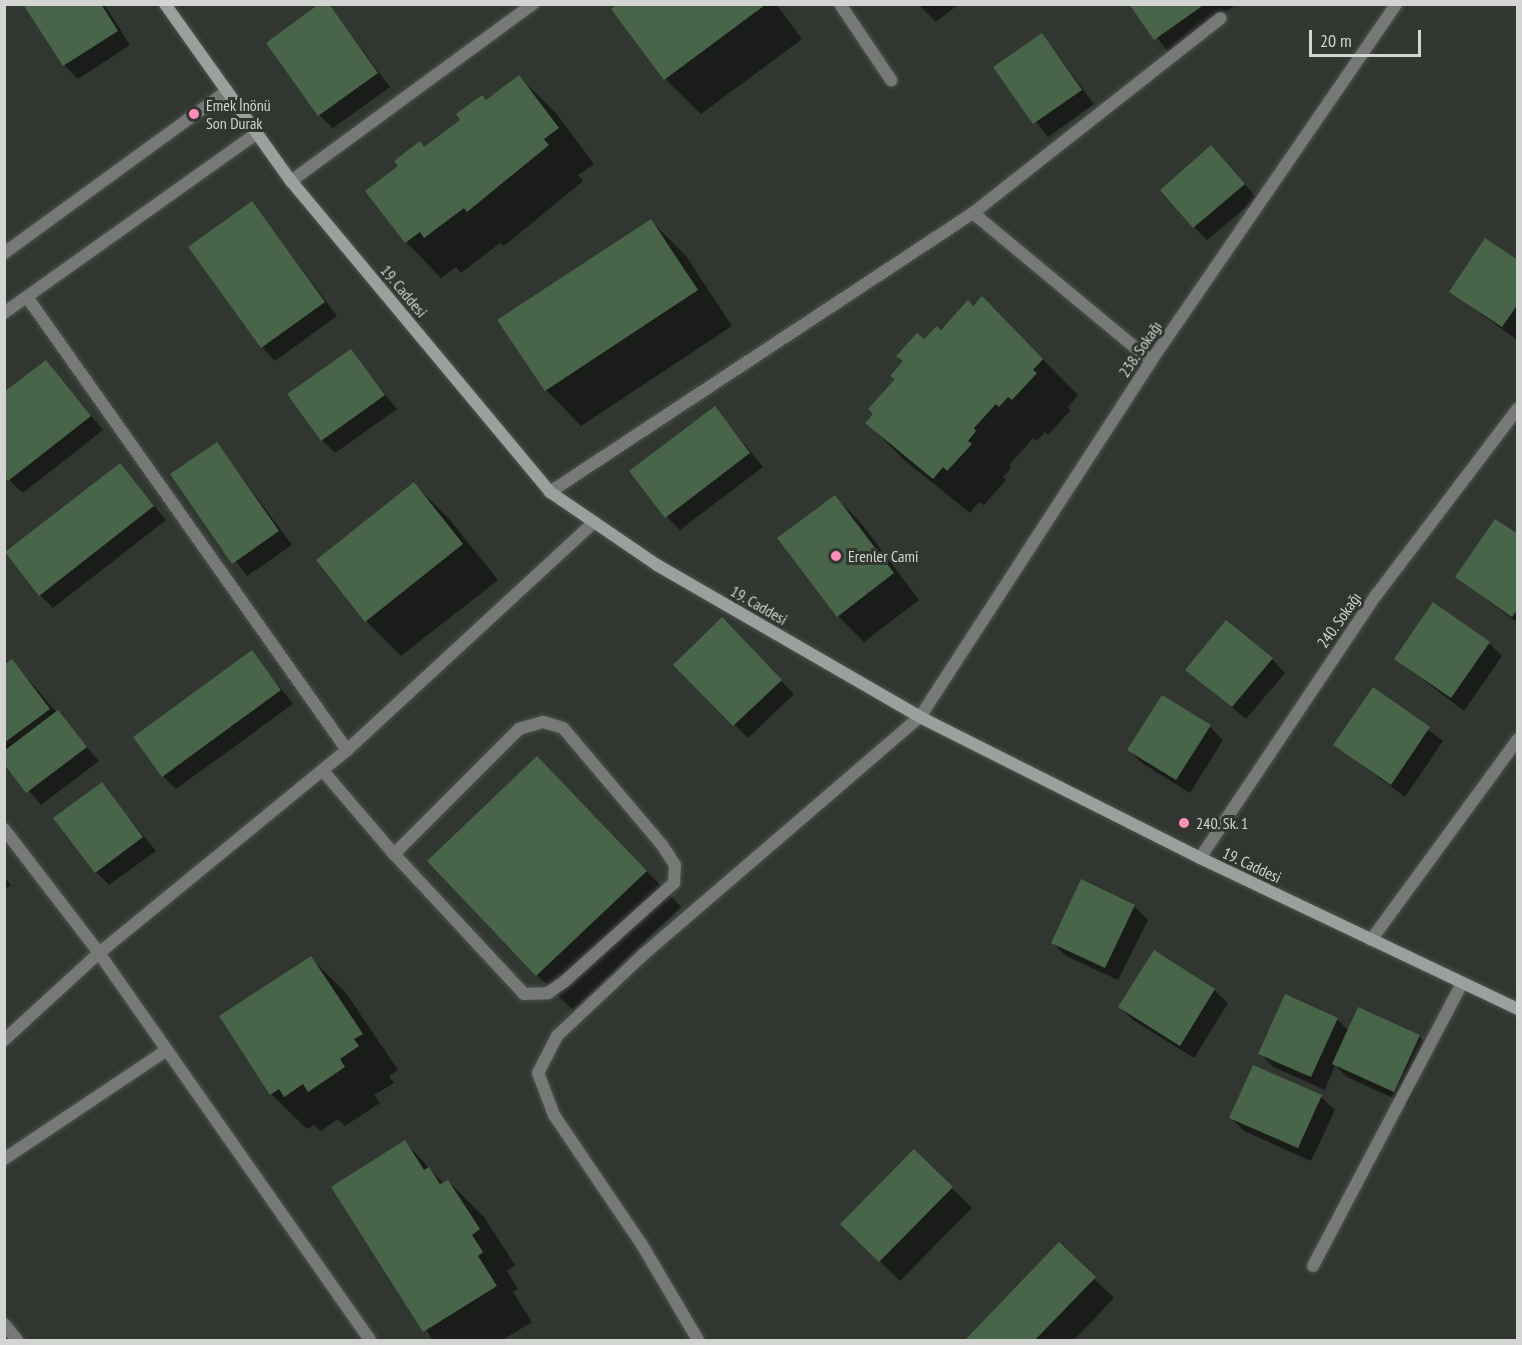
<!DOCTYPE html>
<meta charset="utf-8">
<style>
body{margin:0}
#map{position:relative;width:1522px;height:1345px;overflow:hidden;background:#313631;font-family:"PT Sans Narrow",sans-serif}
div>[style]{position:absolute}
.shadow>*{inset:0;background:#0007}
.building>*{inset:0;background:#486549}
.roads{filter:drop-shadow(0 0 2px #4e534e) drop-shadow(0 0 2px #4e534e)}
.lane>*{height:12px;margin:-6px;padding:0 6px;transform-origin:6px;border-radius:6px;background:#777977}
.street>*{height:12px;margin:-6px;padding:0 6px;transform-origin:6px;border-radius:6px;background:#777977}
.secondary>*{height:12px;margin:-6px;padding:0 6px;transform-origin:6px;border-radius:6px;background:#9ba09c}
.dots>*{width:16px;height:16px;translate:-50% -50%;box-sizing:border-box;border:3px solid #313631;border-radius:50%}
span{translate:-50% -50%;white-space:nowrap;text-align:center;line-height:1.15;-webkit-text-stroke:6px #313631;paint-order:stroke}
.poi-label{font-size:16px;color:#d2d5d2}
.left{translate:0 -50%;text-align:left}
.street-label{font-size:16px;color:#d2d5d2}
.frame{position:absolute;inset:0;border:6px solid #d2d5d2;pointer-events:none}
.scale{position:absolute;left:1309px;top:30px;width:112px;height:27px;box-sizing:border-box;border:3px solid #d2d5d2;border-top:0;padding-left:8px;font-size:18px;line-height:21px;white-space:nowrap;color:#d2d5d2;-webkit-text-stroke:4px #313631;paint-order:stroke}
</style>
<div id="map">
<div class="shadow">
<i style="clip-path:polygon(25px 4px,104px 4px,130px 45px,78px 79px,64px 65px)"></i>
<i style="clip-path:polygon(328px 4px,390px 87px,333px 128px,319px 115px)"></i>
<i style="clip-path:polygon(620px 4px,776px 4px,802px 39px,701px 114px,665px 79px,614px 9px)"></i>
<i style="clip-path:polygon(918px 4px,959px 4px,936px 22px)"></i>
<i style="clip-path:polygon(1131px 4px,1237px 4px,1168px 52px)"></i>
<i style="clip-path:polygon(1042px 34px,1094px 104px,1048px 137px,995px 67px)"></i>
<i style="clip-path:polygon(519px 77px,555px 112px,594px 164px,578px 175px,583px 181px,504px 246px,500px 243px,461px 273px,456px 267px,441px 278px,406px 242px,425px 149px)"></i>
<i style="clip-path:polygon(1224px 161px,1257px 198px,1207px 240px,1194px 227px)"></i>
<i style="clip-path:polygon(252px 203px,337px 316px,275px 361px,262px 347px)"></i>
<i style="clip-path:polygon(650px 220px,686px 256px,732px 326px,581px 426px,546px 390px)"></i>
<i style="clip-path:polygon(1518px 262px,1518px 337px,1516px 339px,1451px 292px)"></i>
<i style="clip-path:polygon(982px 298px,1078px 395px,1068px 407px,1071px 410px,1048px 435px,1045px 432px,1036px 441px,1033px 438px,1009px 465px,1011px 468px,1003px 477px,1006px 480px,984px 505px,979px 502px,970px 513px,903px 459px,868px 423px,924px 341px)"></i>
<i style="clip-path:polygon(350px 351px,397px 409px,335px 453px,322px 440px)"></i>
<i style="clip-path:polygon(46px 362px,103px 430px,23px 493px,9px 480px)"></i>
<i style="clip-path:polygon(715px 408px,763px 467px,680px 530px,667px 517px)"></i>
<i style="clip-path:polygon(217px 444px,292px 545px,247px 576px,172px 475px)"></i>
<i style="clip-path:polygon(120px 465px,166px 520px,53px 608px,40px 595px)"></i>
<i style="clip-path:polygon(414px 484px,450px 520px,498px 580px,401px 656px,366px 621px)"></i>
<i style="clip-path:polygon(835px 497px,861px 523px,919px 600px,864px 642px,838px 616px)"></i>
<i style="clip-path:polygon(1518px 536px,1518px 623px,1457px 577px)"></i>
<i style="clip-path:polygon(722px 620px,794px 694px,748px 738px,675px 665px)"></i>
<i style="clip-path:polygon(1489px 643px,1502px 656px,1464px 711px,1395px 658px)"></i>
<i style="clip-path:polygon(252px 652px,293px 704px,176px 789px,163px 776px)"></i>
<i style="clip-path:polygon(1272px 659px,1285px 673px,1246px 719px,1187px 670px)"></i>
<i style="clip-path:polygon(12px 661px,99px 761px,41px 805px,4px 761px,4px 667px)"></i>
<i style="clip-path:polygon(1374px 689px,1443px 741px,1405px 797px,1335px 745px)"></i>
<i style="clip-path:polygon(1210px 727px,1223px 740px,1190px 793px,1142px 763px,1129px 750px)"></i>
<i style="clip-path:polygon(101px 784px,156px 851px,109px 885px,96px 872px)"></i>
<i style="clip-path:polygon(573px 794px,681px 907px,573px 1010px,537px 975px)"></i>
<i style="clip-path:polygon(4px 877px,11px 885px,4px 890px)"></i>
<i style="clip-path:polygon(1134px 906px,1148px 920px,1118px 980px,1066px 956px,1053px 943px)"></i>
<i style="clip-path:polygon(evenodd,311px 958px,346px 993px,398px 1070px,389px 1076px,394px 1083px,374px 1095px,380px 1103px,345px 1126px,338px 1119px,321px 1131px,314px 1125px,307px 1129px,271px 1094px,311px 958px,308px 1078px,285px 1097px,283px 1095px,308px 1078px)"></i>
<i style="clip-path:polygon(1214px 990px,1228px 1003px,1194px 1058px,1133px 1020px,1120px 1007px)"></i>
<i style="clip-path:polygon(1337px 1019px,1349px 1031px,1419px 1036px,1432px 1049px,1408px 1105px,1347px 1077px,1335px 1065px,1325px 1090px,1273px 1067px,1260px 1053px)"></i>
<i style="clip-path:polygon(1254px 1067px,1321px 1097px,1335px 1110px,1311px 1161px,1244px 1131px,1231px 1118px)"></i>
<i style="clip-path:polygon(405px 1142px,444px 1184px,448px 1181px,484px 1217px,515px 1265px,507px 1271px,518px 1289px,513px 1292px,532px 1322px,502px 1340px,433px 1340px,333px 1187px)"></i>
<i style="clip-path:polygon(914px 1151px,972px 1208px,900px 1281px,842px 1224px)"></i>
<i style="clip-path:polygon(1059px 1245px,1114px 1298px,1074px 1340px,967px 1340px)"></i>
</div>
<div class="building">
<i style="clip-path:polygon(23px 4px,101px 4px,118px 31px,63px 66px)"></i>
<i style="clip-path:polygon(319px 4px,329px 4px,378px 73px,318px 116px,266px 43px)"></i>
<i style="clip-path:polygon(1129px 4px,1205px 4px,1154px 40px)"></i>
<i style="clip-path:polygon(617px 5px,765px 5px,664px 80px,611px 9px)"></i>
<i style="clip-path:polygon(1042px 33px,1082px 90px,1033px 124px,993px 67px)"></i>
<i style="clip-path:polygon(519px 75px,559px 128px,544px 139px,549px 145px,467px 212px,464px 208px,424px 238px,420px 232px,405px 243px,365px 191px,398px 166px,394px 161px,420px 141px,424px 147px,460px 120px,456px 114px,482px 95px,486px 100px)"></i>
<i style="clip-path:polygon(1211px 145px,1245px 184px,1193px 228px,1160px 190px)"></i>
<i style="clip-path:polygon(252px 201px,325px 302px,261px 348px,188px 247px)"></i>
<i style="clip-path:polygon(651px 219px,698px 290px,545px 391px,497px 320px)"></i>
<i style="clip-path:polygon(1485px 238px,1518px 260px,1518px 304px,1502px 327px,1449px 292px)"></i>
<i style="clip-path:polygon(982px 296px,1043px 359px,1033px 370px,1037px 373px,1012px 400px,1008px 397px,999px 407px,996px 404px,974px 428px,976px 431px,968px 441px,972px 444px,947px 471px,943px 467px,933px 479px,865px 423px,873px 414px,868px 409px,895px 379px,890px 376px,903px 361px,896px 356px,917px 333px,924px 339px,937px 326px,941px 330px,968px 300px,973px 306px)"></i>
<i style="clip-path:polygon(351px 349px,385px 395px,321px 441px,287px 394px)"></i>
<i style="clip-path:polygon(46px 360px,91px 416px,8px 481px,4px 476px,4px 392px)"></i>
<i style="clip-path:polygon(715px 406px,750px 453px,665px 518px,629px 471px)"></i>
<i style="clip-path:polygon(217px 442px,279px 531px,232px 564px,170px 474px)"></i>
<i style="clip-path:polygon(120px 463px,154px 506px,39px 596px,5px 552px)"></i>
<i style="clip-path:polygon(414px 482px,463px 544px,365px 622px,316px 560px)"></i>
<i style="clip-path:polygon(835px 495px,894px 573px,837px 617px,777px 538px)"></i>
<i style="clip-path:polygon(1495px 519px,1518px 534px,1518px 609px,1512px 617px,1455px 577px)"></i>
<i style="clip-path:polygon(1433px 602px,1490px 642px,1451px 698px,1394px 659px)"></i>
<i style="clip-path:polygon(722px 617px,782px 680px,733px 726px,673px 665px)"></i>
<i style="clip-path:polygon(1226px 620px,1273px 658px,1232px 707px,1185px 670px)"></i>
<i style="clip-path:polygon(252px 650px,281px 690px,162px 777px,133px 737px)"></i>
<i style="clip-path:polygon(12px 659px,50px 709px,4px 743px,4px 665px)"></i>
<i style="clip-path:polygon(1373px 687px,1430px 727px,1391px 785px,1333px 745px)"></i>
<i style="clip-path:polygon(1162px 695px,1211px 725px,1176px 780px,1127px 750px)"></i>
<i style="clip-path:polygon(58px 710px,87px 747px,26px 793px,4px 764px,4px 751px)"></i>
<i style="clip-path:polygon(537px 756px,647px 871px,536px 976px,427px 861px)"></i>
<i style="clip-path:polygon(102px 782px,143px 837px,95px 873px,53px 818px)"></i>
<i style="clip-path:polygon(1081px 879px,1135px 905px,1105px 968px,1051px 943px)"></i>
<i style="clip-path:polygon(1154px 950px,1215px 989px,1180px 1046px,1118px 1007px)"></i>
<i style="clip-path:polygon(311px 956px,363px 1034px,354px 1039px,359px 1046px,340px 1059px,345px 1067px,308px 1092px,303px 1084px,284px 1097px,279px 1089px,270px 1095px,219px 1016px)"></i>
<i style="clip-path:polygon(1285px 994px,1338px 1018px,1311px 1077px,1258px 1054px)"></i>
<i style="clip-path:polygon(1358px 1007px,1420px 1035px,1394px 1092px,1332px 1064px)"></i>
<i style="clip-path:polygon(1253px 1065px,1322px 1095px,1298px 1148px,1229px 1118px)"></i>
<i style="clip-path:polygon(405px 1140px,424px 1170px,429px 1167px,440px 1184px,448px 1180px,480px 1229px,472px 1235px,483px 1252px,478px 1256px,497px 1286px,423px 1332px,331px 1187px)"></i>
<i style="clip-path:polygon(914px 1149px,953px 1187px,879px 1262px,840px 1224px)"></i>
<i style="clip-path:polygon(1059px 1242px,1096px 1277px,1035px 1340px,965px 1340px)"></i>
</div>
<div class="roads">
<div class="lane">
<i style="left:4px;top:253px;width:276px;rotate:-36deg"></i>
<i style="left:323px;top:771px;width:109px;rotate:49.5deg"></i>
<i style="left:394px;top:854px;width:191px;rotate:47.1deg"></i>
<i style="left:524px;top:994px;width:24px;rotate:-2deg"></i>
<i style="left:548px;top:993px;width:21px;rotate:-35deg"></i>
<i style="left:565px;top:981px;width:147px;rotate:-42deg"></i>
<i style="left:674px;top:883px;width:18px;rotate:-87deg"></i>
<i style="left:675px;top:865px;width:24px;rotate:-123deg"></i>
<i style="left:662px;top:845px;width:153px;rotate:-130.2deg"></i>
<i style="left:563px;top:728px;width:21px;rotate:-163deg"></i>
<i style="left:543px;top:722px;width:25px;rotate:164deg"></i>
<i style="left:519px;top:729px;width:177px;rotate:135deg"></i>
</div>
<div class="street">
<i style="left:840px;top:4px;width:92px;rotate:56.1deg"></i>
<i style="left:291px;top:181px;width:300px;rotate:-36.2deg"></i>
<i style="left:973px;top:213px;width:231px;rotate:39.7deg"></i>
<i style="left:27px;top:297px;width:555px;rotate:54.76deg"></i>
<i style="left:4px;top:313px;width:310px;rotate:-35.4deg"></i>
<i style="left:550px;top:492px;width:507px;rotate:-33.41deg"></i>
<i style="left:973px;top:213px;width:315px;rotate:-38.2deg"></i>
<i style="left:4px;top:829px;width:156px;rotate:52.5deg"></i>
<i style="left:99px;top:953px;width:472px;rotate:55deg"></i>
<i style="left:1200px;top:858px;width:318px;rotate:-56.2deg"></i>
<i style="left:1377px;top:594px;width:233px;rotate:-52.8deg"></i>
<i style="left:1371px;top:940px;width:249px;rotate:-53.8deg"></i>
<i style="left:4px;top:1040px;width:129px;rotate:-42.5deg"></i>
<i style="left:99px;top:953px;width:320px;rotate:-39.3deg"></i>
<i style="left:347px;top:750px;width:336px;rotate:-42.7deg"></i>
<i style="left:4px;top:1159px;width:196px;rotate:-33.8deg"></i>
<i style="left:1313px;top:1266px;width:320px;rotate:-62.2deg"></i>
<i style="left:4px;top:1324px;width:21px;rotate:51deg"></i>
<i style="left:698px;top:1340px;width:110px;rotate:-120.5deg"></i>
<i style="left:642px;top:1245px;width:157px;rotate:-124.1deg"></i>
<i style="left:554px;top:1115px;width:45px;rotate:-110.9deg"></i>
<i style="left:538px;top:1073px;width:42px;rotate:-62.8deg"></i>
<i style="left:557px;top:1036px;width:120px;rotate:-43.3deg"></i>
<i style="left:644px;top:954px;width:364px;rotate:-40.7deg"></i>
<i style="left:920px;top:717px;width:424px;rotate:-57deg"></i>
<i style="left:1151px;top:361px;width:433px;rotate:-55.5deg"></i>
</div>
<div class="secondary">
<i style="left:165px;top:4px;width:217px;rotate:54.6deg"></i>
<i style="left:291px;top:181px;width:405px;rotate:50.2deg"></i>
<i style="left:550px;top:492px;width:130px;rotate:34.3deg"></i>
<i style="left:657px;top:565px;width:304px;rotate:30deg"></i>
<i style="left:920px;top:717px;width:313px;rotate:26.7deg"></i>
<i style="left:1200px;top:858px;width:352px;rotate:25.4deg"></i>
</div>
</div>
<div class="dots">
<i style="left:194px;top:114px;background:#ff8ebb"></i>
<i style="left:836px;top:556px;background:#ff8ebb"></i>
<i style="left:1184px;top:823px;background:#ff8ebb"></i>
</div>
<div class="poi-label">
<span class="left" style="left:206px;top:114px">Emek İnönü<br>Son Durak</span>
<span class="left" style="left:848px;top:556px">Erenler Cami</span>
<span class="left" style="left:1196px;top:823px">240. Sk. 1</span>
</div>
<div class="street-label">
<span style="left:404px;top:291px;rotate:50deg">19. Caddesi</span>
<span style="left:1140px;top:349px;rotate:-56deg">238. Sokağı</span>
<span style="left:759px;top:605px;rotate:30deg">19. Caddesi</span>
<span style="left:1339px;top:620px;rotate:-55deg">240. Sokağı</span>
<span style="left:1252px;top:865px;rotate:25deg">19. Caddesi</span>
</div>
<div class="frame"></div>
<div class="scale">20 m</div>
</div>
